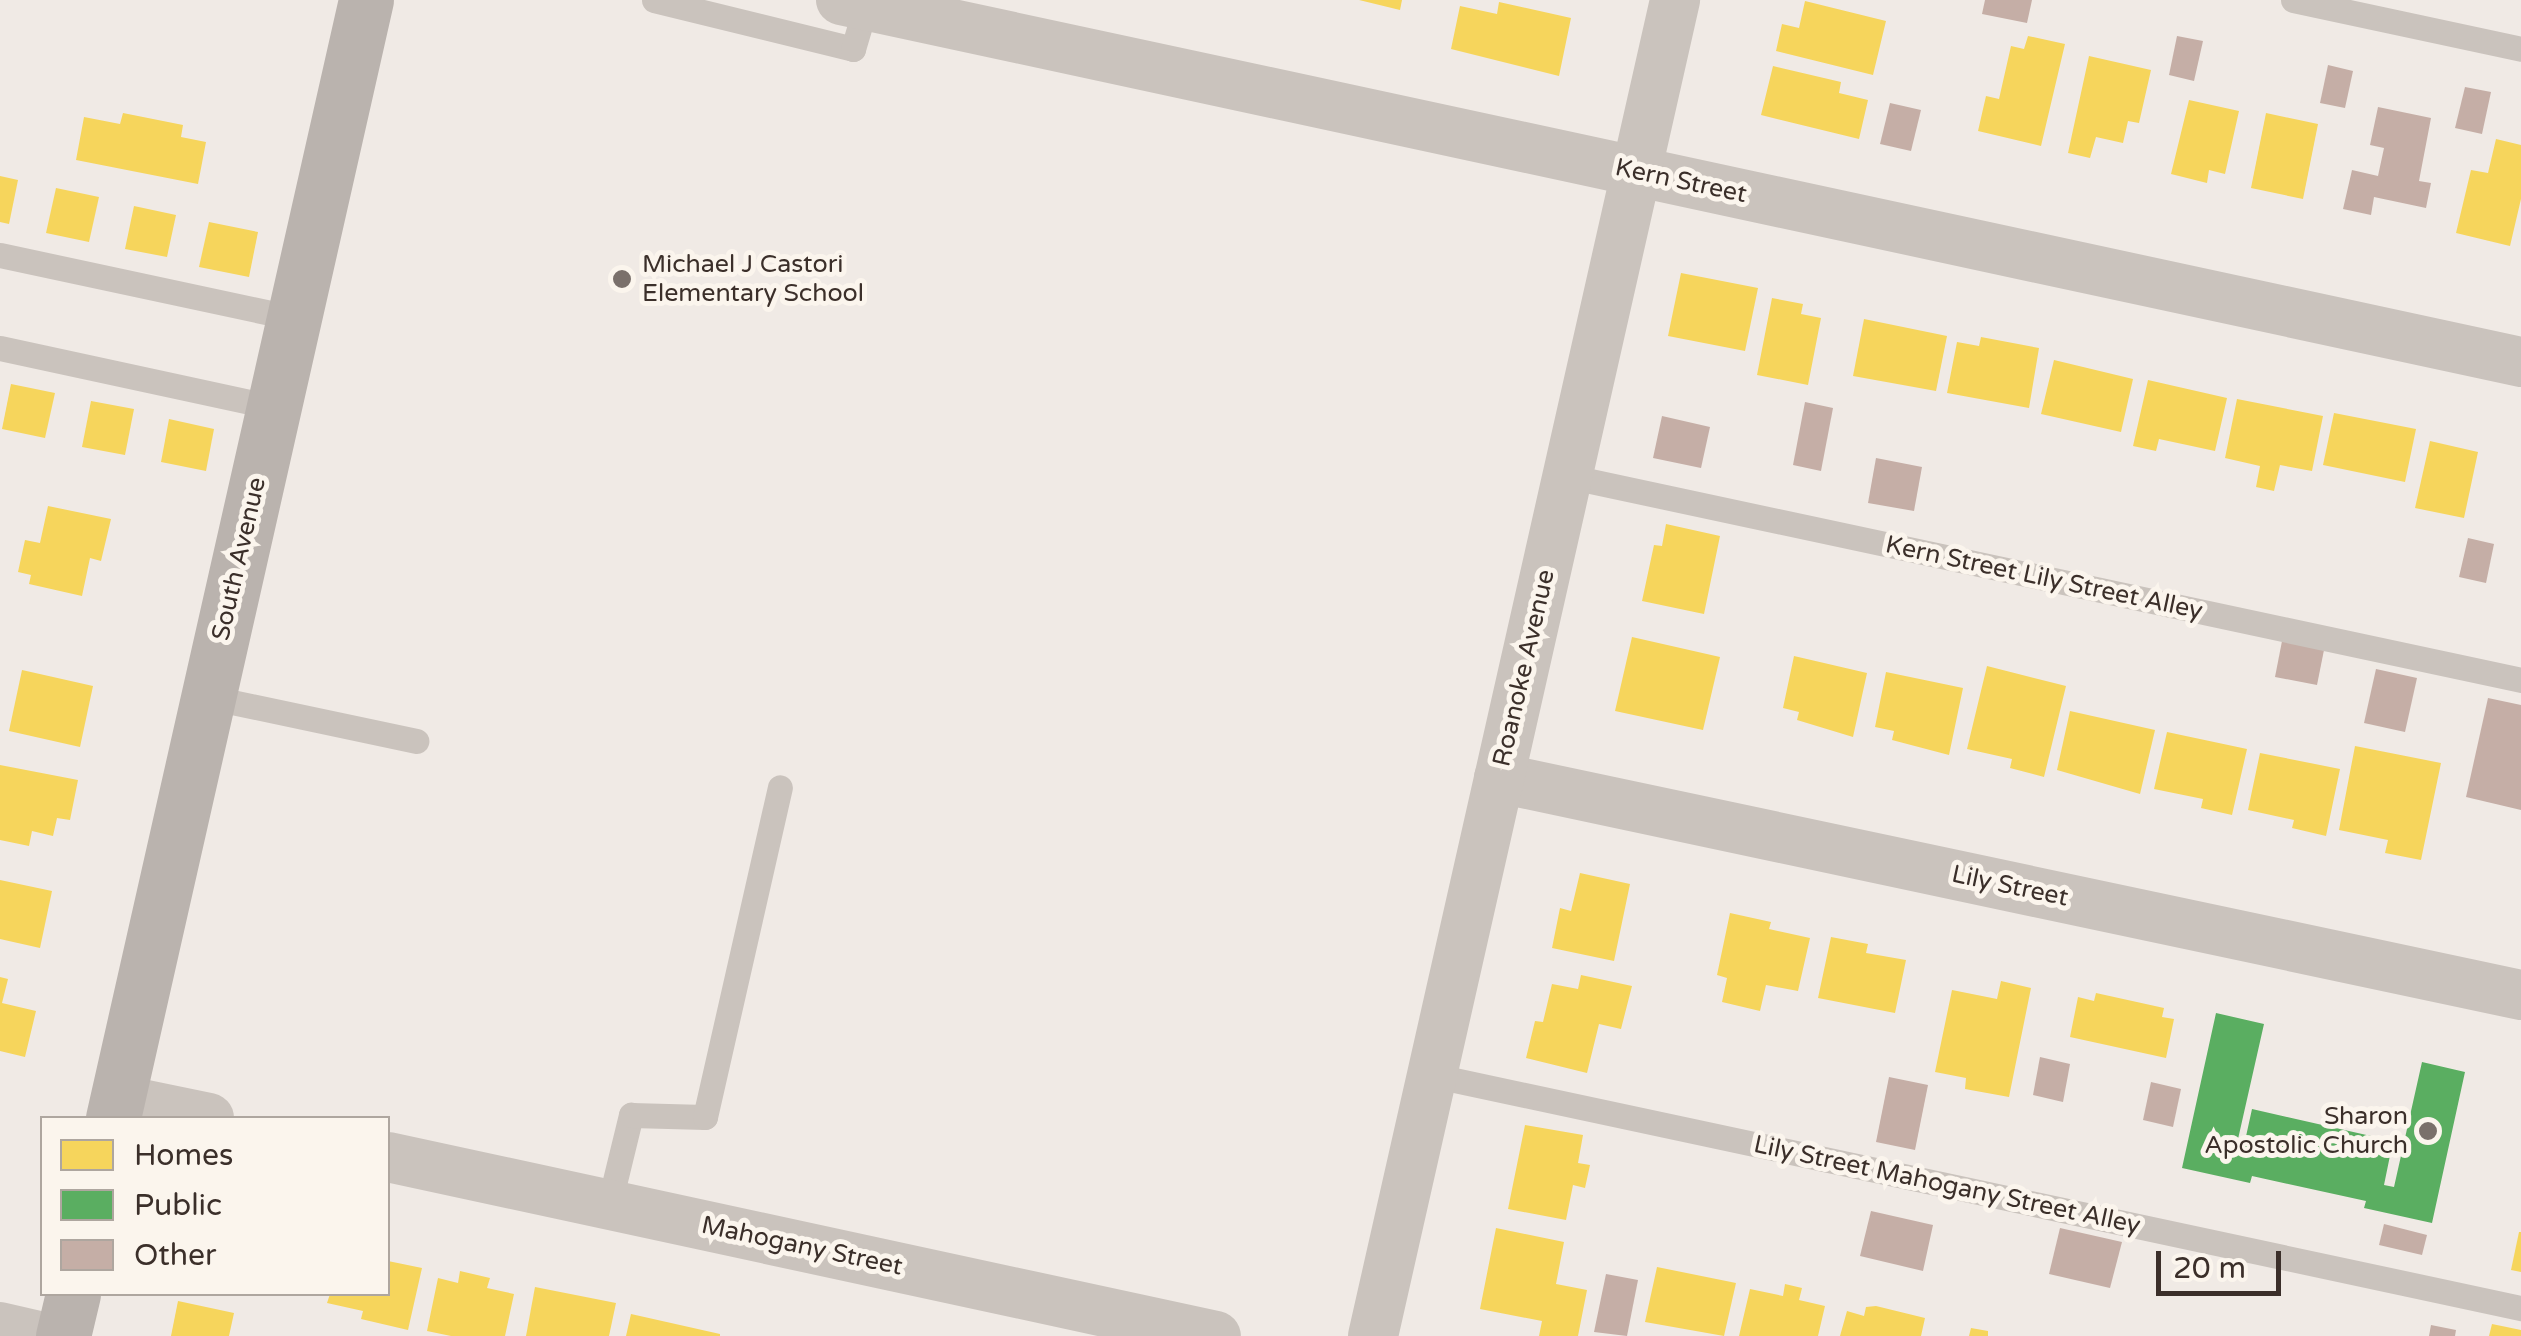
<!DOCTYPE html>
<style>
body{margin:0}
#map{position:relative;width:2521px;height:1336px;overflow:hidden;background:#f0eae5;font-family:"Varela Round",sans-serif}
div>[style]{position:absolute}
.homes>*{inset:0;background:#f6d55c}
.public>*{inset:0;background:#5aae61}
.building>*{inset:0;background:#c5aea6}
.lane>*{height:25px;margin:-12.5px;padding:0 12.5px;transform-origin:12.5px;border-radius:12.5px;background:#cac3bd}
.street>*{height:50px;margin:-25px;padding:0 25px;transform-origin:25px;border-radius:25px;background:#cac3bd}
.secondary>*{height:55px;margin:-27.5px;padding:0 27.5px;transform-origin:27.5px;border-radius:27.5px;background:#bab3ae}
.dots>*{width:28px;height:28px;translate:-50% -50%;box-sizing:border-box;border:5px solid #fbf5ed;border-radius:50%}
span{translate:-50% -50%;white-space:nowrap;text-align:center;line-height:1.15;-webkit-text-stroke:10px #fbf5ed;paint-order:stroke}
.street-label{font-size:25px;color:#3b2f2a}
.poi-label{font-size:25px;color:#3b2f2a}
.left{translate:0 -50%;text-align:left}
.right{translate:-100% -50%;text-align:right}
.legend{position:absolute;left:40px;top:1116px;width:350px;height:180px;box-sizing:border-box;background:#fbf5ed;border:2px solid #aea69f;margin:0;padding:12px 18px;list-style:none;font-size:30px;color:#3b2f2a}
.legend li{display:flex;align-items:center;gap:20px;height:50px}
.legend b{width:50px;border:2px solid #aea69f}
.scale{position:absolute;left:2156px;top:1251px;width:125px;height:45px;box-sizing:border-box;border:5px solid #3b2f2a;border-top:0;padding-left:12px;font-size:30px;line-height:35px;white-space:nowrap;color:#3b2f2a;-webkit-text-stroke:8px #fbf5ed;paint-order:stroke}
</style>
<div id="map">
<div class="homes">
<i style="clip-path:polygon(1359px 0,1402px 0,1400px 10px)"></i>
<i style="clip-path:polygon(1805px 1px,1886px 21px,1873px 75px,1776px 51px,1782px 24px,1799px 28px)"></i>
<i style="clip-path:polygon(1499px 2px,1571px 18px,1559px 76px,1451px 49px,1460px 6px,1497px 14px)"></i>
<i style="clip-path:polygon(2028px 36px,2065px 44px,2041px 146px,1978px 131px,1986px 96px,1999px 99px,2011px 46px,2024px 49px)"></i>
<i style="clip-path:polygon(2089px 56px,2151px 70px,2139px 123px,2128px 121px,2123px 143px,2096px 137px,2090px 158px,2068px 153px)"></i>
<i style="clip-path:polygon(1773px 66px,1841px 82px,1839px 93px,1868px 100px,1859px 139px,1761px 115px)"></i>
<i style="clip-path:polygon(2189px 100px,2239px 111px,2225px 174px,2209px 170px,2207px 183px,2171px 174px)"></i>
<i style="clip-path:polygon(123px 113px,183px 125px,181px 137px,206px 142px,198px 184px,76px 160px,84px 117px,120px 124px)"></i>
<i style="clip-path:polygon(2266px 113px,2318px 124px,2303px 199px,2251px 188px)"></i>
<i style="clip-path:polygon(2496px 139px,2521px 145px,2521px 199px,2510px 246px,2456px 233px,2471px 170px,2488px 173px)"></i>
<i style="clip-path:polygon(0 176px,18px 180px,9px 224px,0 222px)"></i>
<i style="clip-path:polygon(56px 188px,99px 197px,89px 242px,46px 233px)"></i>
<i style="clip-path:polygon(134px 206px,176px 215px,167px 257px,125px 249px)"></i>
<i style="clip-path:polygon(209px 222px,258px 232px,249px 277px,199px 267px)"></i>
<i style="clip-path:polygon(1681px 273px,1758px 288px,1745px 351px,1668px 336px)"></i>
<i style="clip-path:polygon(1772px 298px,1803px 304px,1801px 314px,1821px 318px,1808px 385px,1757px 375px)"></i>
<i style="clip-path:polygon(1864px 319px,1947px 336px,1936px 391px,1853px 376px)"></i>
<i style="clip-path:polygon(1981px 337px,2039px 348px,2029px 408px,1947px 393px,1957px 342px,1979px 346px)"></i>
<i style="clip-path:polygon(2054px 360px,2133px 379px,2121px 432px,2041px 414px)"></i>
<i style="clip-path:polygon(2148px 380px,2227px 398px,2215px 451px,2159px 439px,2156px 451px,2133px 446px)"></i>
<i style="clip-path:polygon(11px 384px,55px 393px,45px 438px,2px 429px)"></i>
<i style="clip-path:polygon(2237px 399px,2323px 416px,2312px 471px,2280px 465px,2274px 491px,2256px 487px,2260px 466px,2225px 458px)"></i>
<i style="clip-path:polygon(91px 401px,134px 409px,125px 455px,82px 447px)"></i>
<i style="clip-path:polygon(2334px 413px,2416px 429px,2405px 482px,2323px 465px)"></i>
<i style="clip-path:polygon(169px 419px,214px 429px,206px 471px,161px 462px)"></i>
<i style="clip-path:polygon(2430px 441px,2478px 452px,2464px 518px,2415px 508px)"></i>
<i style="clip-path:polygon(48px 506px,111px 519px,101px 561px,90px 558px,82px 596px,29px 584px,31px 575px,18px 572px,25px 540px,40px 543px)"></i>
<i style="clip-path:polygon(1666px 524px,1720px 536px,1704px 614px,1642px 601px,1654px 545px,1662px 546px)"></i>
<i style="clip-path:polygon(1632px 637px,1720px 657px,1703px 730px,1615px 711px)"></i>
<i style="clip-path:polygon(1794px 656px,1867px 673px,1853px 737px,1797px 720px,1799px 712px,1783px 708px)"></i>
<i style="clip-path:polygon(1987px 666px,2066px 686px,2044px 777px,2010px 768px,2012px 759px,1967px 749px)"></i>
<i style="clip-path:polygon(22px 670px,93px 686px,80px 747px,9px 731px)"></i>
<i style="clip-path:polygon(1886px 672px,1963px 688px,1949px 755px,1892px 740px,1894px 731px,1875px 727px)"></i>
<i style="clip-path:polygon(2070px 711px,2155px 730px,2140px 794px,2057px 770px)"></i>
<i style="clip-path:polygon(2167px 732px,2247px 749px,2232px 815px,2201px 808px,2203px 799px,2154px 789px)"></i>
<i style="clip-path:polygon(2355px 746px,2441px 763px,2421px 860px,2385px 853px,2388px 840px,2339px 830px)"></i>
<i style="clip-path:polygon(2260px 753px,2340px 769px,2326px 836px,2292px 828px,2294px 820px,2248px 810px)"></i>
<i style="clip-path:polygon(0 765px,78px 780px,70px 820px,57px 818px,53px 836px,32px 831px,29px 846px,0 840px)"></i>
<i style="clip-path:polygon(1580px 873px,1630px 884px,1614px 961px,1552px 948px,1560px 908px,1571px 911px)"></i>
<i style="clip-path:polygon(0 880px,52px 891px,40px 948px,0 939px)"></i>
<i style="clip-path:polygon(1730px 913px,1771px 922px,1769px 929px,1810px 938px,1798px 991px,1766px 985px,1760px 1011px,1722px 1002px,1727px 978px,1717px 975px)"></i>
<i style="clip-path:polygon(1831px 937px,1868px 944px,1866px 953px,1906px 960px,1895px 1013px,1818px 998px)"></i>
<i style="clip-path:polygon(1581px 975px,1632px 986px,1621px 1029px,1599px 1024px,1587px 1073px,1526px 1058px,1535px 1021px,1543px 1022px,1552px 984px,1578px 989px)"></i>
<i style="clip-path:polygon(0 977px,8px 979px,2px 1003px,36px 1011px,25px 1057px,0 1051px)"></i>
<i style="clip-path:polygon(2001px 981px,2031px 988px,2009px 1097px,1965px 1089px,1966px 1078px,1935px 1072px,1952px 990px,1997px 999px)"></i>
<i style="clip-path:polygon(2096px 993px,2164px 1008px,2162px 1017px,2174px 1019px,2166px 1058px,2070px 1037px,2078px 997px,2094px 1001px)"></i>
<i style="clip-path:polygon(1525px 1125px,1583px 1135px,1578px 1163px,1590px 1165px,1585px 1188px,1573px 1185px,1566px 1220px,1508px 1209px)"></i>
<i style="clip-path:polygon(1496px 1228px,1564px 1242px,1556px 1284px,1587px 1290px,1578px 1336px,1539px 1336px,1542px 1321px,1480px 1309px)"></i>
<i style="clip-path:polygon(2519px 1232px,2521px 1232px,2521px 1272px,2511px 1270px)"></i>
<i style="clip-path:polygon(388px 1261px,422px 1268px,408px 1330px,361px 1319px,363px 1311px,327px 1303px,330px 1294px,388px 1294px)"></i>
<i style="clip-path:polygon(1657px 1267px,1736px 1283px,1724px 1336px,1645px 1322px)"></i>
<i style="clip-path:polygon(460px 1271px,490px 1278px,487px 1288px,514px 1294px,505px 1336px,451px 1336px,427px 1331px,438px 1278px,458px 1283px)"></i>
<i style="clip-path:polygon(1785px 1284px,1802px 1288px,1799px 1300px,1825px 1306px,1818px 1336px,1739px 1336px,1750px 1289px,1783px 1296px)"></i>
<i style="clip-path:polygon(535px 1287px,616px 1303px,609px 1336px,526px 1336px)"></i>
<i style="clip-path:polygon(178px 1301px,234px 1313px,229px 1336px,171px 1336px)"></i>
<i style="clip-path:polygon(1876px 1306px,1925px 1318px,1921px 1336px,1840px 1336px,1847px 1311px,1864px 1316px,1866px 1307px)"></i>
<i style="clip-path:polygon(631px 1314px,720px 1334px,720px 1336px,626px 1336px)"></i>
<i style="clip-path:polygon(2492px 1324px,2521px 1330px,2521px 1336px,2489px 1336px)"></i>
<i style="clip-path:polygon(1971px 1328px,1988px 1331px,1988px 1336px,1969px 1336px)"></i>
</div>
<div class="public">
<i style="clip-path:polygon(2216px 1013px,2264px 1024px,2236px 1148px,2243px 1150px,2252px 1109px,2393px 1141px,2384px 1185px,2394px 1187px,2422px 1062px,2465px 1072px,2432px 1223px,2364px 1208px,2366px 1201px,2252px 1176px,2250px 1183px,2182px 1168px)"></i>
</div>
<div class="building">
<i style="clip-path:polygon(1985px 0,2032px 0,2027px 23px,1982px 14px)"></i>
<i style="clip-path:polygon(2177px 36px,2203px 41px,2194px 81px,2169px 75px)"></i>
<i style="clip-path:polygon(2328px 65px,2353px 71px,2345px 108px,2320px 103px)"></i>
<i style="clip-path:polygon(2465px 87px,2491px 92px,2482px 134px,2455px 128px)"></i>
<i style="clip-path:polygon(1890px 103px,1921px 110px,1911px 151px,1880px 144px)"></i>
<i style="clip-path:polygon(2378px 107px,2431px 118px,2419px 181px,2431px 183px,2426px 208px,2374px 197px,2371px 215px,2343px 209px,2352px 170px,2378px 176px,2384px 148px,2370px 145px)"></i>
<i style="clip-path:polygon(1805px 402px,1833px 408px,1821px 471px,1793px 465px)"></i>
<i style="clip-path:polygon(1662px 416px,1710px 427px,1701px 468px,1653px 458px)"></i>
<i style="clip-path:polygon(1876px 458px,1922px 467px,1914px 511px,1868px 503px)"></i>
<i style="clip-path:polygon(2468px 538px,2494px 544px,2486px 583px,2459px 577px)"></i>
<i style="clip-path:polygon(2283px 636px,2325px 645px,2317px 685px,2275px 677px)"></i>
<i style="clip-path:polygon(2376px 669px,2417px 678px,2405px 732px,2364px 723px)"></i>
<i style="clip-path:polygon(2488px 698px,2521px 705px,2521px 810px,2466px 797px)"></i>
<i style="clip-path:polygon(2040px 1057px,2070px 1064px,2063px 1102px,2033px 1095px)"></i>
<i style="clip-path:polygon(1889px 1077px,1928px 1085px,1915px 1150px,1876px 1142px)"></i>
<i style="clip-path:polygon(2151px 1082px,2181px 1089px,2173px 1127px,2143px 1120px)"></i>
<i style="clip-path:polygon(1871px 1211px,1933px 1225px,1923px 1271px,1860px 1256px)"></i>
<i style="clip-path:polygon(2384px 1224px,2427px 1235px,2422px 1255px,2379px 1245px)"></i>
<i style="clip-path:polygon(2060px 1228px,2122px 1242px,2110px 1288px,2049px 1274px)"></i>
<i style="clip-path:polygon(1606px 1274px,1638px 1280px,1627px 1336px,1594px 1332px)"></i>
<i style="clip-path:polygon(2431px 1325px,2456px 1330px,2455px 1336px,2429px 1336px)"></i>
</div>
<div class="lane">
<i style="left:654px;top:0;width:205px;rotate:13.8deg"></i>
<i style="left:853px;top:49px;width:46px;rotate:-73.5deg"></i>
<i style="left:2293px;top:0;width:233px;rotate:12.1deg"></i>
<i style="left:0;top:255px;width:301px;rotate:12.1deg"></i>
<i style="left:0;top:348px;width:279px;rotate:12.2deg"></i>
<i style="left:1567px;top:476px;width:976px;rotate:12.07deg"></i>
<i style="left:208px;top:697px;width:213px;rotate:11.9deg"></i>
<i style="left:1431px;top:1075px;width:1115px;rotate:12.07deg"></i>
<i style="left:609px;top:1205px;width:93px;rotate:-76.3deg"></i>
<i style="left:631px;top:1115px;width:74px;rotate:1.5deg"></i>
<i style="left:705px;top:1117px;width:338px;rotate:-77.2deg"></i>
</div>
<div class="street">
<i style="left:841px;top:0;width:1719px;rotate:12.16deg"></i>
<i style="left:1499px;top:778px;width:1045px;rotate:11.99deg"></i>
<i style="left:117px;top:1099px;width:94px;rotate:11.7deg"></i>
<i style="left:388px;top:1157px;width:847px;rotate:12.2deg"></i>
<i style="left:0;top:1327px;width:39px;rotate:13deg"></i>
<i style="left:1373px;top:1336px;width:1370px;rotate:-77.26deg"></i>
</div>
<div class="secondary">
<i style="left:113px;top:1118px;width:1146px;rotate:-77.25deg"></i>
<i style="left:63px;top:1336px;width:43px;rotate:-76.6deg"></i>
</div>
<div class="dots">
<i style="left:622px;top:279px;background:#7a706b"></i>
<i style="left:2428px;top:1131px;background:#7a706b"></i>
</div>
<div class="street-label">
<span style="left:1681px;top:181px;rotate:12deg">Kern Street</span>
<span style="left:239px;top:559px;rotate:-77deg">South Avenue</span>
<span style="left:2044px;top:578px;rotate:12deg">Kern Street Lily Street Alley</span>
<span style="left:1524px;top:668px;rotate:-77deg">Roanoke Avenue</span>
<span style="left:2010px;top:886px;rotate:12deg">Lily Street</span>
<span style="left:1947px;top:1185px;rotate:12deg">Lily Street Mahogany Street Alley</span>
<span style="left:802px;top:1246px;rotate:12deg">Mahogany Street</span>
</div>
<div class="poi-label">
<span class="left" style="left:642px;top:279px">Michael J Castori<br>Elementary School</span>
<span class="right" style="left:2408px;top:1131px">Sharon<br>Apostolic Church</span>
</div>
<ul class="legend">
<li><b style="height:28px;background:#f6d55c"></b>Homes</li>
<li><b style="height:28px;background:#5aae61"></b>Public</li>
<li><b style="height:28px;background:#c5aea6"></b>Other</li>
</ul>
<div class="scale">20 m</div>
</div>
